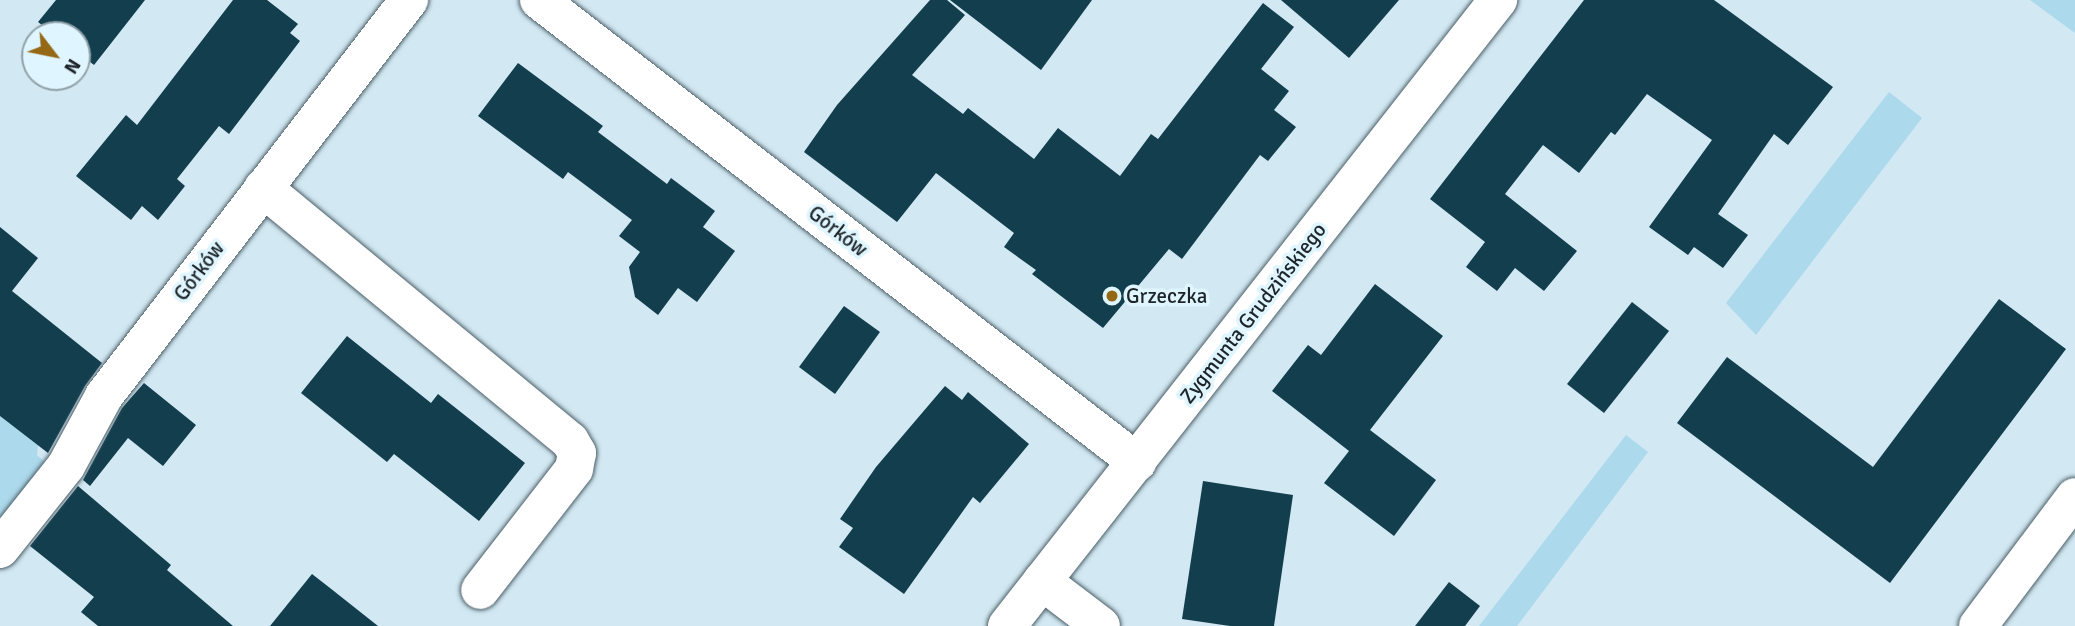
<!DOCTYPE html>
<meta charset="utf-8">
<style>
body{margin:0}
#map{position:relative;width:2075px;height:626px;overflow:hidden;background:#d2e8f2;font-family:Signika,sans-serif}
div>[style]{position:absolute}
.green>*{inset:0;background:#acd9ec}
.building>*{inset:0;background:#123e4e}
.roads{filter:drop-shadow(0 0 2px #4c5f68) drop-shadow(0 0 2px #4c5f68)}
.street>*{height:38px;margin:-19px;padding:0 19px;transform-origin:19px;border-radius:19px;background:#fff}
.dots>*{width:19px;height:19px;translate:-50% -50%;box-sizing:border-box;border:4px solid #dff5ff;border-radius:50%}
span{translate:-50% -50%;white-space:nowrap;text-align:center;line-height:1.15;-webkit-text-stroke:7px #dff5ff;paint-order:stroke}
.street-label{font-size:21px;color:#1d2529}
.poi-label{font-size:21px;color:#1d2529}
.left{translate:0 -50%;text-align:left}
.north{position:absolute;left:21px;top:21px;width:70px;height:70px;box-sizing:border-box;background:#dff5ff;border:2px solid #91a2a9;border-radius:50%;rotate:122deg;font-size:19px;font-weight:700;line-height:28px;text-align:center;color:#1d2529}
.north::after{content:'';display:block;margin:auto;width:24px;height:32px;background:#956816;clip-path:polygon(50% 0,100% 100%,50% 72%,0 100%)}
</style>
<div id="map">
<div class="green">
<i style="clip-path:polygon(2030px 0,2075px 0,2075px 33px)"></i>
<i style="clip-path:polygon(1889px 92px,1922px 118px,1756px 335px,1726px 303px)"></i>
<i style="clip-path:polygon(0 416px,38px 445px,37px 455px,52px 469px,0 531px)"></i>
<i style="clip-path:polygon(1626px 435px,1648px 452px,1517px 626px,1479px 626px)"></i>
</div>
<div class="building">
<i style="clip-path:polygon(56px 0,145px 0,94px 65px,77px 52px,77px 35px,55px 35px,38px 22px)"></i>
<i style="clip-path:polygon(233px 0,267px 0,298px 24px,290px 33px,300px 41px,229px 134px,219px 126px,177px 179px,185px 186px,158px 220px,142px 206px,131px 220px,76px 176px,126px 115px,137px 125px)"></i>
<i style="clip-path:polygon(930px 0,947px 0,965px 15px,912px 75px,963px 114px,968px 108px,1034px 159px,1058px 128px,1120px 176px,1151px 134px,1158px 139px,1263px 3px,1294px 27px,1261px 69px,1289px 91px,1274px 110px,1296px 127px,1268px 161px,1260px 155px,1182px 259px,1169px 249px,1103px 328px,1032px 274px,1036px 270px,1004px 247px,1014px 233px,936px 173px,897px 222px,804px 152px,837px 105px)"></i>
<i style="clip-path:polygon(950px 0,1092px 0,1041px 70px)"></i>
<i style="clip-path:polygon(1281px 0,1399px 0,1349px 58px)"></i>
<i style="clip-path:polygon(1584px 0,1714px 0,1833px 87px,1788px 145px,1774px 134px,1718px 214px,1748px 235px,1723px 268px,1694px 247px,1688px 255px,1649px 227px,1712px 140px,1647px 94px,1615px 135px,1611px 132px,1579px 173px,1543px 145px,1505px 194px,1577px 251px,1544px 291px,1515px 268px,1497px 291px,1466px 267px,1485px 242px,1430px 199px)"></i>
<i style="clip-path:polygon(518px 63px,603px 126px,598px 132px,667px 184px,671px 178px,715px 211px,703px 227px,735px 251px,697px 302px,678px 288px,658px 315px,635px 297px,629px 267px,640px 252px,619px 236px,632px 220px,568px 172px,563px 179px,478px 116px)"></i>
<i style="clip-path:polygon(0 227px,38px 258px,12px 291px,102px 363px,85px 386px,48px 453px,0 416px)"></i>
<i style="clip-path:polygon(1375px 284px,1443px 336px,1370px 430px,1436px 480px,1394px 536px,1324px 483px,1349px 451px,1272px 391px,1308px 345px,1321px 355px)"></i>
<i style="clip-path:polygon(1999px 299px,2066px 349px,1890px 583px,1677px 423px,1727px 357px,1873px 467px)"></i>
<i style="clip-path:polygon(1632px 302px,1669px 331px,1604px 413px,1567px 384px)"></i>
<i style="clip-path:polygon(844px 306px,880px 332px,835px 394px,799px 367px)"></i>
<i style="clip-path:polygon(347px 336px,431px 403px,438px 394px,525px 463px,479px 521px,394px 454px,387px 462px,301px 393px)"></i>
<i style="clip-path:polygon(144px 383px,196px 425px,163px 466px,128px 438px,90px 486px,83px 480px,122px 408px)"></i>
<i style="clip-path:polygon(945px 386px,962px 400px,968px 392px,1029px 444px,980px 503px,973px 497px,904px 594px,839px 547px,853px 528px,840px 519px,876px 467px)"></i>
<i style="clip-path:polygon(1203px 481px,1293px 495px,1274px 626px,1230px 626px,1182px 619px)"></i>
<i style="clip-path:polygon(78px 486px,171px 565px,167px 570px,233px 626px,98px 626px,81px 612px,94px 597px,30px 546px)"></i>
<i style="clip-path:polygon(312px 574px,330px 588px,378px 626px,270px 626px)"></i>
<i style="clip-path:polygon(1449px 582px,1480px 606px,1465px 626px,1415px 626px)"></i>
</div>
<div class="roads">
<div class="street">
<i style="left:539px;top:0;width:756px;rotate:37.69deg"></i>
<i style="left:263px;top:188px;width:398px;rotate:39.5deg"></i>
<i style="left:570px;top:441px;width:14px;rotate:60deg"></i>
<i style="left:577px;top:453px;width:16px;rotate:101deg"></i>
<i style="left:574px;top:469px;width:153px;rotate:127.8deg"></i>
<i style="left:0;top:549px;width:106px;rotate:-51.5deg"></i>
<i style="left:66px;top:466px;width:80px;rotate:-61.5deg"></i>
<i style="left:104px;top:396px;width:500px;rotate:-52.4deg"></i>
<i style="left:1042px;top:581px;width:74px;rotate:37.3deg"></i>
<i style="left:1007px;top:626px;width:796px;rotate:-51.89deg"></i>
<i style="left:1978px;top:626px;width:161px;rotate:-53.1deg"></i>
</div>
</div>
<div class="dots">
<i style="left:1112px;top:296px;background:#956816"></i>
</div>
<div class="street-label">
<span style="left:838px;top:231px;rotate:38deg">Górków</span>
<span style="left:199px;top:271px;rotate:-53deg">Górków</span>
<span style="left:1253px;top:313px;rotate:-52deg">Zygmunta Grudzińskiego</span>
</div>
<div class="poi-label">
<span class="left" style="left:1126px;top:296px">Grzeczka</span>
</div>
<div class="north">N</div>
</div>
